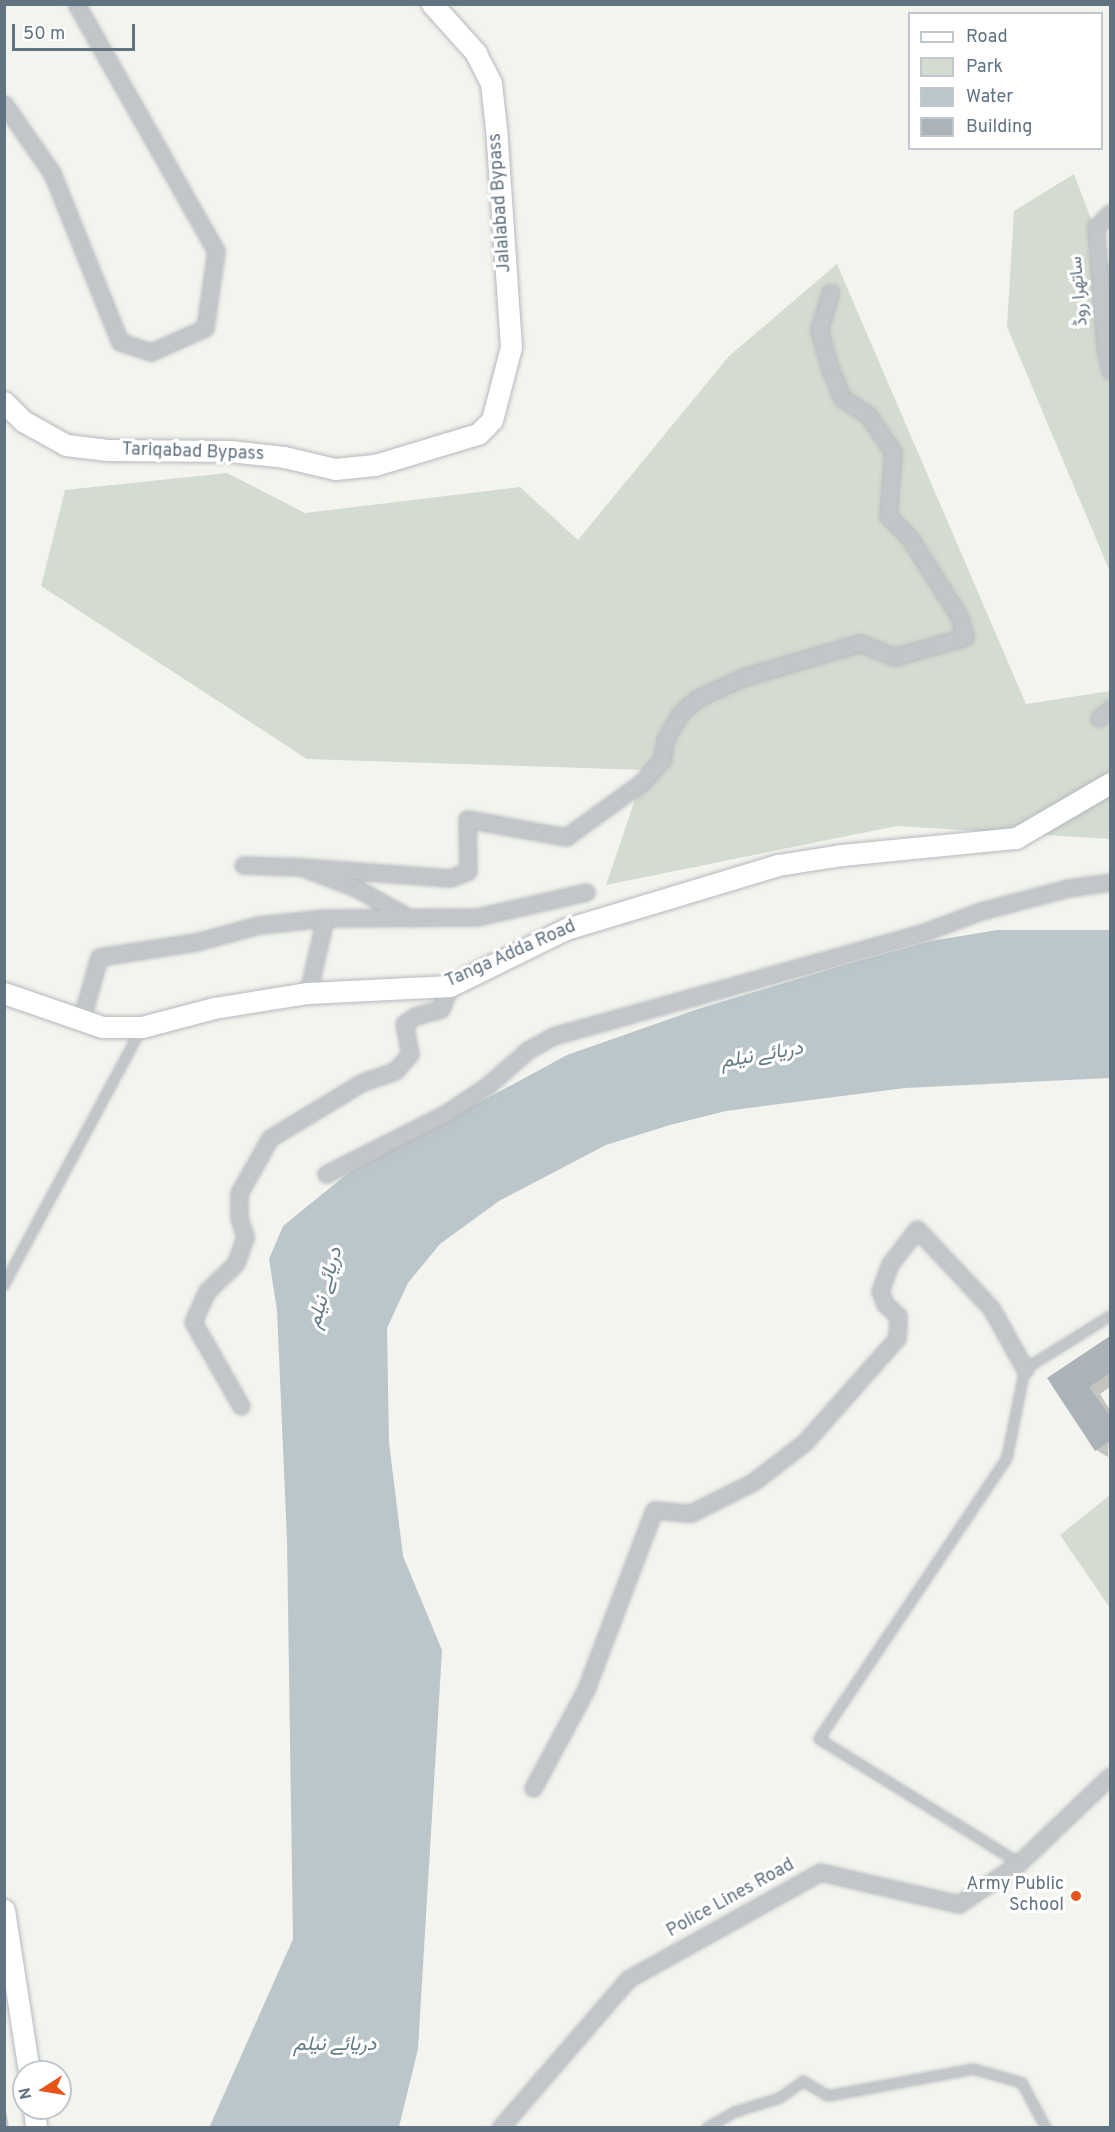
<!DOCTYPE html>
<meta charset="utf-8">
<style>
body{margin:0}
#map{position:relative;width:1115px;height:2132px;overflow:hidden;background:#f4f4ef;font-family:Overpass,Vazirmatn,sans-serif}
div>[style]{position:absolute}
.green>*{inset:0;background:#d4dbd0}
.water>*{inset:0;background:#bbc6cb}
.shadow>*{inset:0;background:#0003}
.building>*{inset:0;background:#abb2b8}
.roads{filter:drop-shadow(0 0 2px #b5b9bd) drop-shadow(0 0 2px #b5b9bd)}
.lane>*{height:8px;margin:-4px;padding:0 4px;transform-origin:4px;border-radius:4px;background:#c3c6c9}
.street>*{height:15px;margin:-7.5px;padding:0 7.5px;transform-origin:7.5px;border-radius:7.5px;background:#c3c6c9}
.secondary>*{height:21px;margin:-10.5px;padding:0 10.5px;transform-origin:10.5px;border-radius:10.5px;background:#fff}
.dots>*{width:16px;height:16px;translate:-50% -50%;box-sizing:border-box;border:3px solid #fff;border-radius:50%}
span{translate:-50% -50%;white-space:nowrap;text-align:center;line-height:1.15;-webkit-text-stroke:6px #fff;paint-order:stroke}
.street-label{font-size:18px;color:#617281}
.poi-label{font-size:18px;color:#617281}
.right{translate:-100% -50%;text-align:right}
.water-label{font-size:20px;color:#627a86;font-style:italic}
.frame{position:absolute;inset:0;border:6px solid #617281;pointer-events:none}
.legend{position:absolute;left:908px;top:12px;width:195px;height:138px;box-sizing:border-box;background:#fff;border:2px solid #c0c7cd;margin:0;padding:8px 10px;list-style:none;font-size:18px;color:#617281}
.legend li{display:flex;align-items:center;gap:12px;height:30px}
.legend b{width:30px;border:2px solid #c0c7cd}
.north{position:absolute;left:12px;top:2060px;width:60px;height:60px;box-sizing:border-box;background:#fff;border:2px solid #c0c7cd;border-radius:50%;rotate:258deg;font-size:16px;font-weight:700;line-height:24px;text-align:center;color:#617281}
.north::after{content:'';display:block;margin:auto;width:21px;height:27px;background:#e8531a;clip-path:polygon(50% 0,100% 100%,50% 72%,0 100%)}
.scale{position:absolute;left:12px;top:24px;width:123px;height:27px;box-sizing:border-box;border:3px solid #617281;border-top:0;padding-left:8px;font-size:18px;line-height:21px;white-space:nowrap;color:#617281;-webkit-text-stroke:4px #fff;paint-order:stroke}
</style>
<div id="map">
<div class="green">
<i style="clip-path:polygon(1074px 174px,1110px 269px,1110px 572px,1007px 327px,1014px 211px)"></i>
<i style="clip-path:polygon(837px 264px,1026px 704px,1110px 691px,1110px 839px,897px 826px,606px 885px,645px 770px,307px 759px,41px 586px,65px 490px,227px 473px,305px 513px,520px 487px,578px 540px,729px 356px)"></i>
<i style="clip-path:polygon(1110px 1495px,1110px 1608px,1060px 1535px)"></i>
</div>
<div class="water">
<i style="clip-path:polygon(997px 930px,1110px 930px,1110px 1078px,905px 1088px,726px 1111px,670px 1125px,606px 1145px,499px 1201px,440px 1244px,408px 1283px,387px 1328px,389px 1442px,403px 1556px,442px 1650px,418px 2049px,399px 2127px,209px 2128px,293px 1939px,287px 1540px,277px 1310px,269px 1259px,283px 1226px,347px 1174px,567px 1055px,698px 1009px,844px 965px,931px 941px)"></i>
</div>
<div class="shadow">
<i style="clip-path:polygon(1110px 1338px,1110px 1387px,1100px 1394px,1110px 1410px,1108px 1457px,1096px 1450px,1049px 1379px)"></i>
<i style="clip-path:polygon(4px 2099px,9px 2128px,4px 2128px)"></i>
</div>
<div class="building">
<i style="clip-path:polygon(1110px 1336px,1110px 1373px,1089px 1387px,1110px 1416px,1110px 1441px,1095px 1451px,1047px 1378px)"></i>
</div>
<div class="roads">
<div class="lane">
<i style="left:4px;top:1285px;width:289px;rotate:-61.8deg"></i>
<i style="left:1019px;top:1863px;width:235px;rotate:-148.2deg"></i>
<i style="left:819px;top:1739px;width:338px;rotate:-56.2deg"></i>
<i style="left:1007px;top:1458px;width:91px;rotate:-78.6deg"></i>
<i style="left:1025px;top:1369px;width:100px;rotate:-31.9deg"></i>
<i style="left:707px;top:2128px;width:32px;rotate:-30deg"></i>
<i style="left:735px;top:2112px;width:47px;rotate:-17.3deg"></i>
<i style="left:780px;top:2098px;width:29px;rotate:-36deg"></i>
<i style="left:803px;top:2081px;width:29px;rotate:31deg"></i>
<i style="left:828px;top:2096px;width:147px;rotate:-10.5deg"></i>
<i style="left:973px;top:2069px;width:51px;rotate:15.9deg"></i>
<i style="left:1022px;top:2083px;width:51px;rotate:61.9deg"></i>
</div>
<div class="street">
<i style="left:4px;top:104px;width:84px;rotate:55.2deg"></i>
<i style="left:52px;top:173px;width:182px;rotate:68.1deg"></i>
<i style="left:120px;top:342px;width:33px;rotate:18deg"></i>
<i style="left:151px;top:352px;width:59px;rotate:-24deg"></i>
<i style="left:205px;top:328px;width:78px;rotate:-81.9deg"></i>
<i style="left:216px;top:251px;width:284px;rotate:-119.5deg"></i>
<i style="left:1110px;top:213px;width:20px;rotate:135deg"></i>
<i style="left:1096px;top:227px;width:119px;rotate:85.7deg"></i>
<i style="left:1105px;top:346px;width:25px;rotate:78deg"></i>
<i style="left:1099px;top:718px;width:14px;rotate:-39deg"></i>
<i style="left:243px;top:865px;width:58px;rotate:2deg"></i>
<i style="left:301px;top:867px;width:57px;rotate:20.7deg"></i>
<i style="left:354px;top:887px;width:64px;rotate:29deg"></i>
<i style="left:301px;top:867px;width:149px;rotate:4.2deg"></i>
<i style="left:450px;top:878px;width:19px;rotate:-21deg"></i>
<i style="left:468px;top:871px;width:52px;rotate:-91.1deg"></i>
<i style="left:467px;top:819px;width:101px;rotate:10.3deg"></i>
<i style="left:566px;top:837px;width:92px;rotate:-35.8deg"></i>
<i style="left:641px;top:783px;width:31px;rotate:-48deg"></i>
<i style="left:662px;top:760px;width:20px;rotate:-81deg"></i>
<i style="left:665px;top:740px;width:30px;rotate:-60deg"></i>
<i style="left:680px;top:714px;width:24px;rotate:-42deg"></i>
<i style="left:698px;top:698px;width:51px;rotate:-24.5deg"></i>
<i style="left:744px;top:677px;width:121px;rotate:-16.3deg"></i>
<i style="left:860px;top:643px;width:37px;rotate:22deg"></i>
<i style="left:894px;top:657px;width:74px;rotate:-15.7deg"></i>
<i style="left:965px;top:637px;width:22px;rotate:-106deg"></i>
<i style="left:959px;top:616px;width:93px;rotate:-122.3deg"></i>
<i style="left:909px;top:537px;width:30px;rotate:-135deg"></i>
<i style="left:888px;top:516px;width:64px;rotate:-85.5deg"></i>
<i style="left:893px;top:452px;width:45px;rotate:-124deg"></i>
<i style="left:868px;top:415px;width:31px;rotate:-147deg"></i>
<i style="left:842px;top:398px;width:31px;rotate:-112deg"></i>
<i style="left:830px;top:369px;width:41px;rotate:-105.8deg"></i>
<i style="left:819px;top:330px;width:39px;rotate:-73deg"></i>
<i style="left:308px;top:993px;width:77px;rotate:-77.2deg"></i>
<i style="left:325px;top:918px;width:152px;rotate:-0.4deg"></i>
<i style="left:477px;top:917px;width:112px;rotate:-12.9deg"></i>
<i style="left:81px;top:1021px;width:66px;rotate:-74.3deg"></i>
<i style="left:99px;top:957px;width:98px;rotate:-8.8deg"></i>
<i style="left:196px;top:942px;width:65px;rotate:-15.1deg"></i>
<i style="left:259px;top:925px;width:66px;rotate:-6.1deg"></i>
<i style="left:326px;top:1174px;width:133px;rotate:-26.8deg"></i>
<i style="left:445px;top:1114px;width:50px;rotate:-33.7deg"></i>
<i style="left:487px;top:1086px;width:55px;rotate:-41.3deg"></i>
<i style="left:528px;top:1050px;width:29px;rotate:-29deg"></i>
<i style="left:553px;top:1036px;width:380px;rotate:-15.6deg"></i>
<i style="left:919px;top:934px;width:66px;rotate:-20.4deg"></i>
<i style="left:981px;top:911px;width:90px;rotate:-14.8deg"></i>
<i style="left:1068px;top:888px;width:42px;rotate:-8.1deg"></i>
<i style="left:241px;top:1406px;width:97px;rotate:-119.7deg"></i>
<i style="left:193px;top:1322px;width:34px;rotate:-66deg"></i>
<i style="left:207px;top:1291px;width:40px;rotate:-44deg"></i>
<i style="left:236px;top:1263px;width:28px;rotate:-71deg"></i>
<i style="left:245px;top:1237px;width:21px;rotate:-107deg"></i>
<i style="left:239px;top:1217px;width:24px;rotate:-90deg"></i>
<i style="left:239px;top:1193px;width:63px;rotate:-60.6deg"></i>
<i style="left:270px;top:1138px;width:109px;rotate:-31.1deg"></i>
<i style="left:363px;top:1082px;width:34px;rotate:-19deg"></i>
<i style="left:395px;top:1071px;width:23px;rotate:-49deg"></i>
<i style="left:410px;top:1054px;width:31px;rotate:-101deg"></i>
<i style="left:404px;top:1024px;width:14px;rotate:-36deg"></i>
<i style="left:415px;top:1016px;width:27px;rotate:-15deg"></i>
<i style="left:441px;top:1009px;width:25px;rotate:-69deg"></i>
<i style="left:533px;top:1788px;width:112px;rotate:-61.8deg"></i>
<i style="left:586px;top:1689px;width:191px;rotate:-69.2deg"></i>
<i style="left:654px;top:1510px;width:37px;rotate:5deg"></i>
<i style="left:691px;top:1513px;width:69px;rotate:-26.6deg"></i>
<i style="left:753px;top:1482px;width:66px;rotate:-37.6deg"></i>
<i style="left:805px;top:1442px;width:139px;rotate:-48.5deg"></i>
<i style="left:897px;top:1338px;width:22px;rotate:-87deg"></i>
<i style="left:898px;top:1316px;width:18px;rotate:-137deg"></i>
<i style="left:885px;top:1304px;width:14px;rotate:-111deg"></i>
<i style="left:880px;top:1291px;width:29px;rotate:-70deg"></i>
<i style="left:890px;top:1264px;width:44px;rotate:-52.4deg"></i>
<i style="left:917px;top:1229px;width:108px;rotate:46.9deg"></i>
<i style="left:991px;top:1308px;width:70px;rotate:60.9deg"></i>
<i style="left:500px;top:2128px;width:196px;rotate:-49.3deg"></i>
<i style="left:628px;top:1979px;width:220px;rotate:-29.1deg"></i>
<i style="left:820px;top:1872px;width:143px;rotate:13deg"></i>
<i style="left:959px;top:1904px;width:73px;rotate:-34.3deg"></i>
<i style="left:1019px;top:1863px;width:126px;rotate:-43.7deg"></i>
</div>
<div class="secondary">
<i style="left:4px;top:402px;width:27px;rotate:45deg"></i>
<i style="left:23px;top:421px;width:49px;rotate:29.2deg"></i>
<i style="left:66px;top:445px;width:42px;rotate:6.8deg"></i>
<i style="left:108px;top:450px;width:122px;rotate:0.5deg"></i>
<i style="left:230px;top:451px;width:54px;rotate:6.3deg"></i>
<i style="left:284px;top:457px;width:52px;rotate:13.2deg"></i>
<i style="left:335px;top:469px;width:40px;rotate:-5.7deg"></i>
<i style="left:375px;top:465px;width:108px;rotate:-16.8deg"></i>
<i style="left:478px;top:434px;width:20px;rotate:-45deg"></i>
<i style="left:492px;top:420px;width:75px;rotate:-75.4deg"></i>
<i style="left:511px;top:347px;width:219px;rotate:-93.9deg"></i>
<i style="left:496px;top:129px;width:46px;rotate:-96.2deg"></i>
<i style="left:491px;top:83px;width:34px;rotate:-117deg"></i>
<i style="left:476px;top:53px;width:66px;rotate:-131.9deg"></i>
<i style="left:4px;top:993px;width:104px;rotate:19.1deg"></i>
<i style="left:102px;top:1027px;width:40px"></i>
<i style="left:142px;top:1027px;width:74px;rotate:-14.8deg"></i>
<i style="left:214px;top:1008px;width:95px;rotate:-9.1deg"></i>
<i style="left:308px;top:993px;width:142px;rotate:-2.8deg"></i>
<i style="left:450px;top:986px;width:129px;rotate:-26.2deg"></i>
<i style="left:566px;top:929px;width:221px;rotate:-16.8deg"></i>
<i style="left:778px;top:865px;width:65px;rotate:-8.9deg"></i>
<i style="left:842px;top:855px;width:175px;rotate:-5.6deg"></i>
<i style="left:1016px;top:838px;width:109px;rotate:-30.3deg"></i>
<i style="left:4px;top:1910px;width:164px;rotate:81.2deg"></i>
<i style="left:34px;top:2108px;width:20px;rotate:84deg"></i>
</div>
</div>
<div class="dots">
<i style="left:1076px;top:1896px;background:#e8531a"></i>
</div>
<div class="street-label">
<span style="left:501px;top:203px;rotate:-94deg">Jalalabad Bypass</span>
<span style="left:1080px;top:291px;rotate:-95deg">ساتھرا روڈ</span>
<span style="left:193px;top:453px;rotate:2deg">Tariqabad Bypass</span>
<span style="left:511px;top:955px;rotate:-24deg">Tanga Adda Road</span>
<span style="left:731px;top:1899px;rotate:-29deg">Police Lines Road</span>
</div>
<div class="poi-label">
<span class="right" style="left:1064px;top:1896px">Army Public<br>School</span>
</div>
<div class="water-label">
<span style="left:762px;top:1056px;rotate:-10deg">دریائے نیلم</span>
<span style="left:326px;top:1288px;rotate:-74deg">دریائے نیلم</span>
<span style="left:335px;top:2045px">دریائے نیلم</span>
</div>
<div class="frame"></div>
<ul class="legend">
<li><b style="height:8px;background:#fff"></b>Road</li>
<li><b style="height:16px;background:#d4dbd0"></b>Park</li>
<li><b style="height:16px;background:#bbc6cb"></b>Water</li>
<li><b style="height:16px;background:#abb2b8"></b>Building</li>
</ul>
<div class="north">N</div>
<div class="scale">50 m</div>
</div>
